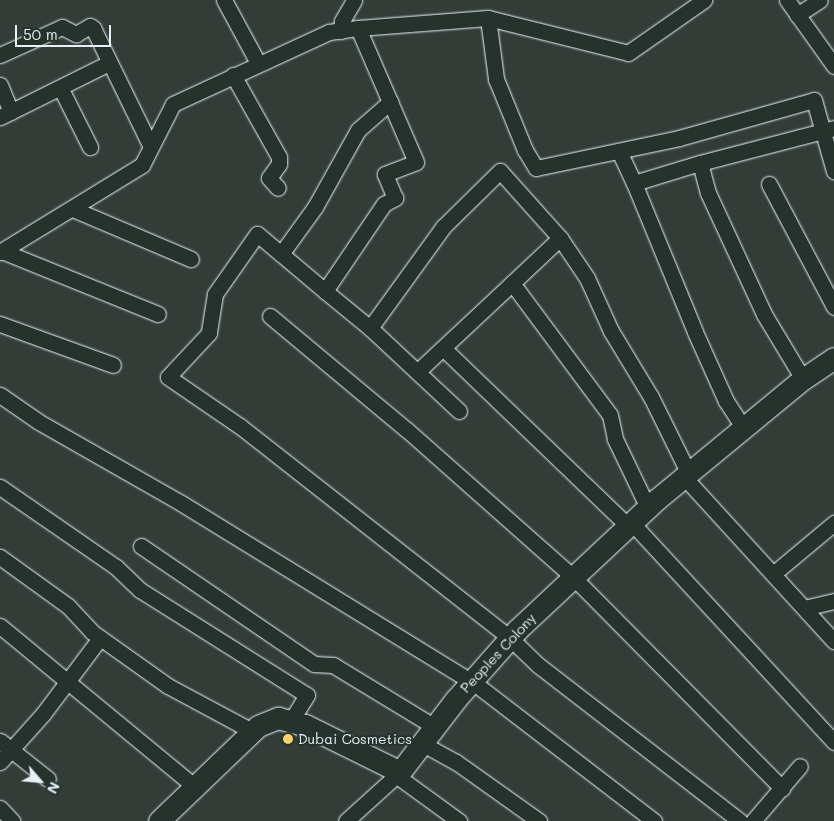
<!DOCTYPE html>
<style>
body{margin:0}
#map{position:relative;width:834px;height:821px;overflow:hidden;background:#333c37;font-family:Mali,sans-serif}
div>[style]{position:absolute}
.roads{filter:drop-shadow(0 0 1px #e8f1f8) drop-shadow(0 0 1px #e8f1f8)}
.street>*{height:15px;margin:-7.5px;padding:0 7.5px;transform-origin:7.5px;border-radius:7.5px;background:#26332d}
.secondary>*{height:21px;margin:-10.5px;padding:0 10.5px;transform-origin:10.5px;border-radius:10.5px;background:#26332d}
.dots>*{width:14px;height:14px;translate:-50% -50%;box-sizing:border-box;border:2px solid #26332d;border-radius:50%}
span{translate:-50% -50%;white-space:nowrap;text-align:center;line-height:1.15;-webkit-text-stroke:4px #26332d;paint-order:stroke}
.street-label{font-size:14px;color:#e8f1f8}
.poi-label{font-size:14px;color:#e8f1f8}
.left{translate:0 -50%;text-align:left}
.north{position:absolute;left:15px;top:756px;width:50px;height:50px;-webkit-text-stroke:4px #26332d;paint-order:stroke;rotate:117deg;font-size:14px;font-weight:700;line-height:20px;text-align:center;color:#e8f1f8}
.north::after{content:'';display:block;margin:auto;width:18px;height:22px;background:#e8f1f8;clip-path:polygon(50% 0,100% 100%,50% 72%,0 100%)}
.scale{position:absolute;left:15px;top:25px;width:96px;height:22px;box-sizing:border-box;border:2px solid #e8f1f8;border-top:0;padding-left:6px;font-size:15px;line-height:18px;white-space:nowrap;color:#e8f1f8;-webkit-text-stroke:4px #26332d;paint-order:stroke}
</style>
<div id="map">
<div class="roads">
<div class="street">
<i style="left:224px;top:0;width:72px;rotate:61.6deg"></i>
<i style="left:787px;top:0;width:81px;rotate:54.5deg"></i>
<i style="left:797px;top:15px;width:27px;rotate:-33deg"></i>
<i style="left:488px;top:18px;width:62px;rotate:82.5deg"></i>
<i style="left:496px;top:79px;width:77px;rotate:67.8deg"></i>
<i style="left:525px;top:150px;width:21px;rotate:59deg"></i>
<i style="left:536px;top:168px;width:146px;rotate:-11.8deg"></i>
<i style="left:679px;top:138px;width:140px;rotate:-15.7deg"></i>
<i style="left:814px;top:100px;width:74px;rotate:74.3deg"></i>
<i style="left:341px;top:31px;width:10px;rotate:-84deg"></i>
<i style="left:342px;top:21px;width:24px;rotate:-60deg"></i>
<i style="left:0;top:55px;width:68px;rotate:-24.3deg"></i>
<i style="left:62px;top:27px;width:16px;rotate:27deg"></i>
<i style="left:76px;top:34px;width:16px;rotate:-30deg"></i>
<i style="left:90px;top:26px;width:4px;rotate:34deg"></i>
<i style="left:93px;top:28px;width:132px;rotate:64deg"></i>
<i style="left:233px;top:75px;width:94px;rotate:60.7deg"></i>
<i style="left:279px;top:157px;width:7px;rotate:90deg"></i>
<i style="left:279px;top:164px;width:17px;rotate:126deg"></i>
<i style="left:269px;top:178px;width:13px;rotate:48deg"></i>
<i style="left:0;top:85px;width:29px;rotate:68deg"></i>
<i style="left:61px;top:89px;width:65px;rotate:63.4deg"></i>
<i style="left:0;top:117px;width:122px;rotate:-26.4deg"></i>
<i style="left:619px;top:151px;width:35px;rotate:65deg"></i>
<i style="left:634px;top:183px;width:69px;rotate:-16.9deg"></i>
<i style="left:634px;top:183px;width:161px;rotate:67.7deg"></i>
<i style="left:695px;top:332px;width:76px;rotate:65.8deg"></i>
<i style="left:726px;top:401px;width:33px;rotate:57deg"></i>
<i style="left:769px;top:184px;width:139px;rotate:62.1deg"></i>
<i style="left:73px;top:209px;width:128px;rotate:23deg"></i>
<i style="left:560px;top:238px;width:66px;rotate:136.8deg"></i>
<i style="left:512px;top:283px;width:164px;rotate:53.4deg"></i>
<i style="left:610px;top:415px;width:25px;rotate:78deg"></i>
<i style="left:615px;top:439px;width:76px;rotate:64.4deg"></i>
<i style="left:2px;top:251px;width:168px;rotate:22deg"></i>
<i style="left:0;top:252px;width:167px;rotate:-31.5deg"></i>
<i style="left:142px;top:165px;width:68px;rotate:-63.1deg"></i>
<i style="left:173px;top:104px;width:172px;rotate:-24.8deg"></i>
<i style="left:329px;top:32px;width:29px;rotate:-8deg"></i>
<i style="left:281px;top:254px;width:31px;rotate:-140deg"></i>
<i style="left:257px;top:234px;width:73px;rotate:125deg"></i>
<i style="left:215px;top:294px;width:39px;rotate:99deg"></i>
<i style="left:209px;top:333px;width:60px;rotate:133deg"></i>
<i style="left:168px;top:377px;width:88px;rotate:34.4deg"></i>
<i style="left:241px;top:427px;width:342px;rotate:38.1deg"></i>
<i style="left:510px;top:638px;width:39px;rotate:44deg"></i>
<i style="left:538px;top:665px;width:255px;rotate:37.7deg"></i>
<i style="left:325px;top:291px;width:57px;rotate:-139.9deg"></i>
<i style="left:281px;top:254px;width:58px;rotate:-54.1deg"></i>
<i style="left:315px;top:207px;width:88px;rotate:-60.8deg"></i>
<i style="left:358px;top:130px;width:43px;rotate:-41.2deg"></i>
<i style="left:270px;top:316px;width:178px;rotate:39.8deg"></i>
<i style="left:407px;top:430px;width:223px;rotate:41.5deg"></i>
<i style="left:574px;top:578px;width:296px;rotate:45.3deg"></i>
<i style="left:0;top:324px;width:120px;rotate:19.9deg"></i>
<i style="left:370px;top:328px;width:58px;rotate:-140.6deg"></i>
<i style="left:325px;top:291px;width:105px;rotate:-55.9deg"></i>
<i style="left:384px;top:204px;width:13px;rotate:-29deg"></i>
<i style="left:395px;top:198px;width:26px;rotate:-113deg"></i>
<i style="left:385px;top:174px;width:33px;rotate:-21deg"></i>
<i style="left:416px;top:162px;width:146px;rotate:-113.4deg"></i>
<i style="left:358px;top:28px;width:130px;rotate:-4.4deg"></i>
<i style="left:488px;top:18px;width:144px;rotate:14deg"></i>
<i style="left:628px;top:53px;width:93px;rotate:-34.9deg"></i>
<i style="left:443px;top:348px;width:258px;rotate:43.9deg"></i>
<i style="left:417px;top:372px;width:130px;rotate:-43.1deg"></i>
<i style="left:803px;top:379px;width:76px;rotate:-121deg"></i>
<i style="left:764px;top:314px;width:133px;rotate:-114.8deg"></i>
<i style="left:708px;top:193px;width:31px;rotate:-105deg"></i>
<i style="left:700px;top:163px;width:138px;rotate:-14.6deg"></i>
<i style="left:0;top:395px;width:47px;rotate:34.7deg"></i>
<i style="left:39px;top:422px;width:163px;rotate:29.7deg"></i>
<i style="left:181px;top:503px;width:349px;rotate:31.6deg"></i>
<i style="left:478px;top:686px;width:222px;rotate:37.5deg"></i>
<i style="left:459px;top:411px;width:122px;rotate:-137deg"></i>
<i style="left:370px;top:328px;width:125px;rotate:-54.1deg"></i>
<i style="left:443px;top:227px;width:80px;rotate:-44.5deg"></i>
<i style="left:500px;top:171px;width:90px;rotate:48.2deg"></i>
<i style="left:560px;top:238px;width:48px;rotate:56deg"></i>
<i style="left:587px;top:278px;width:58px;rotate:65.6deg"></i>
<i style="left:611px;top:331px;width:77px;rotate:58.8deg"></i>
<i style="left:651px;top:397px;width:86px;rotate:63.7deg"></i>
<i style="left:685px;top:478px;width:221px;rotate:47.6deg"></i>
<i style="left:0;top:487px;width:141px;rotate:34.6deg"></i>
<i style="left:116px;top:567px;width:33px;rotate:44deg"></i>
<i style="left:140px;top:590px;width:197px;rotate:32.2deg"></i>
<i style="left:307px;top:695px;width:31px;rotate:122deg"></i>
<i style="left:632px;top:523px;width:298px;rotate:47.3deg"></i>
<i style="left:141px;top:546px;width:209px;rotate:34.3deg"></i>
<i style="left:314px;top:664px;width:19px;rotate:3deg"></i>
<i style="left:333px;top:665px;width:119px;rotate:31.3deg"></i>
<i style="left:0;top:557px;width:84px;rotate:35.8deg"></i>
<i style="left:68px;top:606px;width:35px;rotate:47deg"></i>
<i style="left:92px;top:632px;width:93px;rotate:35.4deg"></i>
<i style="left:168px;top:686px;width:95px;rotate:28.2deg"></i>
<i style="left:773px;top:574px;width:80px;rotate:-39.9deg"></i>
<i style="left:804px;top:608px;width:31px;rotate:-13deg"></i>
<i style="left:0;top:626px;width:253px;rotate:39.5deg"></i>
<i style="left:0;top:741px;width:61px;rotate:38.4deg"></i>
<i style="left:423px;top:744px;width:38px;rotate:29deg"></i>
<i style="left:456px;top:762px;width:102px;rotate:35.4deg"></i>
<i style="left:0;top:762px;width:64px;rotate:-48.1deg"></i>
<i style="left:43px;top:714px;width:95px;rotate:-53.1deg"></i>
<i style="left:397px;top:776px;width:77px;rotate:36deg"></i>
<i style="left:0;top:808px;width:18px;rotate:47deg"></i>
<i style="left:346px;top:821px;width:73px;rotate:-42.2deg"></i>
<i style="left:753px;top:821px;width:72px;rotate:-49.5deg"></i>
</div>
<div class="secondary">
<i style="left:159px;top:821px;width:137px;rotate:-43.8deg"></i>
<i style="left:258px;top:726px;width:22px;rotate:-22deg"></i>
<i style="left:278px;top:718px;width:28px;rotate:15deg"></i>
<i style="left:305px;top:725px;width:106px;rotate:26.3deg"></i>
<i style="left:400px;top:772px;width:92px;rotate:-52.5deg"></i>
<i style="left:456px;top:699px;width:92px;rotate:-48.5deg"></i>
<i style="left:517px;top:630px;width:190px;rotate:-43.1deg"></i>
<i style="left:656px;top:500px;width:190px;rotate:-39.5deg"></i>
<i style="left:803px;top:379px;width:37px;rotate:-34deg"></i>
</div>
</div>
<div class="dots">
<i style="left:288px;top:739px;background:#ffd166"></i>
</div>
<div class="street-label">
<span style="left:498px;top:653px;rotate:-47deg">Peoples Colony</span>
</div>
<div class="poi-label">
<span class="left" style="left:298px;top:739px">Dubai Cosmetics</span>
</div>
<div class="north">N</div>
<div class="scale">50 m</div>
</div>
